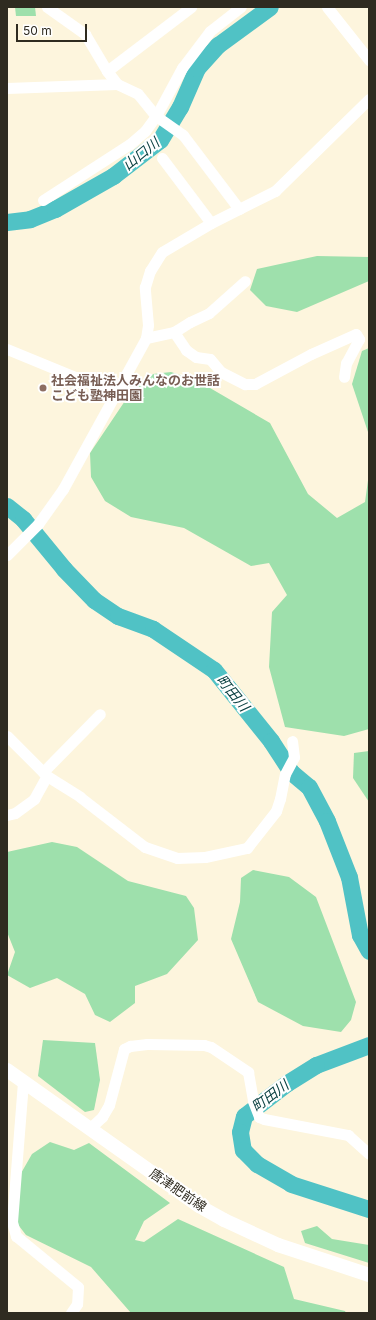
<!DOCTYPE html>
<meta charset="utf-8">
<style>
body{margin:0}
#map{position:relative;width:376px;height:1320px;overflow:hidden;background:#fdf5dd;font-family:Inter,"Noto Sans JP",sans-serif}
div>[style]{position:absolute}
.green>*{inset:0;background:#9ee0ac}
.river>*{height:17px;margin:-8.5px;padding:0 8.5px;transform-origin:8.5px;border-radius:8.5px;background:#50c2c5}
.minor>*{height:11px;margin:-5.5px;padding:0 5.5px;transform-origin:5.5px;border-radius:5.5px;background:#fff}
.major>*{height:14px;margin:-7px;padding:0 7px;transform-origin:7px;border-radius:7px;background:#fff}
.dots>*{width:11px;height:11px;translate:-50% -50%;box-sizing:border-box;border:2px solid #fff;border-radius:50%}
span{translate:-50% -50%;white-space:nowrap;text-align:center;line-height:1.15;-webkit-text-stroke:4px #fff;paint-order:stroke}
.education-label{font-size:13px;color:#785e54;font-weight:700}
.left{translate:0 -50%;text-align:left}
.street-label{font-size:13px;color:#2f2b20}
.water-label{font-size:14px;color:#0b4142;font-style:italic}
.frame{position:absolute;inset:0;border:8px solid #2f2b20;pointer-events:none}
.scale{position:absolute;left:16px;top:24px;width:71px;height:18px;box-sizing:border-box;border:2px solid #2f2b20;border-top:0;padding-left:5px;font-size:12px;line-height:14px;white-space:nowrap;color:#2f2b20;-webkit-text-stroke:3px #fff;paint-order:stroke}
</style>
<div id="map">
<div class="green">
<i style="clip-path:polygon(15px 7px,35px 7px,36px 16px,16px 16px)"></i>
<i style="clip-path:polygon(317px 256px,369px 257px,369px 281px,297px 312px,266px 306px,250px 290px,257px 269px)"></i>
<i style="clip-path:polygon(369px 348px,369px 435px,352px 384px,362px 351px)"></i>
<i style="clip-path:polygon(171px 372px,198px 381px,270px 423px,308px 494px,337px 518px,365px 502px,369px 473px,369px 729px,344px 736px,285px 727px,269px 667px,272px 612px,287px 595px,269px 563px,251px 566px,184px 528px,131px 517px,105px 501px,91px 477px,90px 453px,133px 389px,153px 374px)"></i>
<i style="clip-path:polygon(369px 751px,369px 802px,353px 778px,354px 753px)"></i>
<i style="clip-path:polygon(52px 842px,77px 847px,128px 881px,186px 896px,194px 908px,198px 940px,167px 974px,135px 986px,135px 1003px,110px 1022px,95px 1015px,85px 994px,57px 978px,30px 988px,7px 975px,15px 952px,7px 932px,7px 852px)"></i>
<i style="clip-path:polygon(253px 870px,289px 877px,316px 897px,356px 1002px,351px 1020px,341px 1032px,303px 1026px,258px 1002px,231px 939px,240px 902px,241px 878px)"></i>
<i style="clip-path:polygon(43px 1040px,95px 1043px,100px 1080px,94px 1110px,85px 1112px,38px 1076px)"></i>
<i style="clip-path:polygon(50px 1142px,74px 1150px,89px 1143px,170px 1203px,144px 1221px,135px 1240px,144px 1242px,178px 1219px,284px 1267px,294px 1299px,345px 1311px,346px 1313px,131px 1313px,91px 1267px,26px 1235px,16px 1222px,20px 1175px,32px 1154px)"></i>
<i style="clip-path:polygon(317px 1226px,332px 1239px,369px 1245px,369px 1263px,305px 1243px,301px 1231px)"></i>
</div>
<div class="river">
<i style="left:7px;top:222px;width:23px;rotate:-7deg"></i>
<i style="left:30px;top:219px;width:27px;rotate:-22deg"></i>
<i style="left:55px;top:209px;width:67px;rotate:-29.6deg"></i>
<i style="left:113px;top:176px;width:59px;rotate:-37.5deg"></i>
<i style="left:160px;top:140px;width:39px;rotate:-59deg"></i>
<i style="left:180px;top:107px;width:43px;rotate:-66.4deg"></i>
<i style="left:197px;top:68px;width:31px;rotate:-48deg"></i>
<i style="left:218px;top:45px;width:64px;rotate:-36.2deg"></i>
<i style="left:7px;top:506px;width:21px;rotate:39deg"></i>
<i style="left:23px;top:519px;width:65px;rotate:50.6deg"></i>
<i style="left:64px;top:569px;width:43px;rotate:45.9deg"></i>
<i style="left:94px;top:600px;width:29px;rotate:34deg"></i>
<i style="left:118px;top:616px;width:37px;rotate:20deg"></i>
<i style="left:153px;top:629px;width:73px;rotate:33.9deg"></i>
<i style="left:214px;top:670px;width:91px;rotate:51.2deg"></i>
<i style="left:271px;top:741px;width:37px;rotate:57deg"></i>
<i style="left:291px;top:772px;width:23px;rotate:40deg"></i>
<i style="left:309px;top:787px;width:38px;rotate:62deg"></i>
<i style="left:327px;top:821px;width:60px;rotate:68.6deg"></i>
<i style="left:349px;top:877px;width:59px;rotate:79.3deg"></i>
<i style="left:360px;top:935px;width:18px;rotate:61deg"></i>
<i style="left:369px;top:1045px;width:57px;rotate:159.3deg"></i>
<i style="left:316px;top:1065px;width:34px;rotate:148deg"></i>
<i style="left:287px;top:1083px;width:54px;rotate:142.5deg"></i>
<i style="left:244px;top:1116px;width:16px;rotate:104deg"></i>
<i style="left:240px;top:1132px;width:18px;rotate:81deg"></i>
<i style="left:243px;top:1150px;width:20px;rotate:45deg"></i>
<i style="left:257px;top:1164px;width:39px;rotate:30deg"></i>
<i style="left:291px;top:1184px;width:82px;rotate:17.8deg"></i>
</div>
<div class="minor">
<i style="left:47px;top:7px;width:47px;rotate:35.4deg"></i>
<i style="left:85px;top:34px;width:43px;rotate:59.3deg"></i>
<i style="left:107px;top:71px;width:16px;rotate:52deg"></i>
<i style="left:117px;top:84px;width:23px;rotate:25deg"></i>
<i style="left:138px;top:94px;width:28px;rotate:51deg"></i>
<i style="left:156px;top:116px;width:33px;rotate:35deg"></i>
<i style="left:183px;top:135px;width:93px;rotate:52.9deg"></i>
<i style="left:327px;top:7px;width:68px;rotate:51.6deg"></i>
<i style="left:107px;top:71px;width:106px;rotate:-37.3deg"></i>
<i style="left:7px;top:88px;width:110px;rotate:-2.1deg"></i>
<i style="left:162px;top:158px;width:81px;rotate:53deg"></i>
<i style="left:43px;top:200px;width:103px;rotate:-32.8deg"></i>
<i style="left:130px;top:144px;width:20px;rotate:-41deg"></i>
<i style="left:145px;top:131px;width:19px;rotate:-54deg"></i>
<i style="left:156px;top:116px;width:55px;rotate:-61.6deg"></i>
<i style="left:182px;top:68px;width:46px;rotate:-52.9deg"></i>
<i style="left:210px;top:31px;width:39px;rotate:-38deg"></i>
<i style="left:174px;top:332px;width:19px;rotate:-32deg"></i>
<i style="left:190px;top:322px;width:21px;rotate:-25deg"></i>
<i style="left:209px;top:313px;width:48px;rotate:-41.6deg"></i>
<i style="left:146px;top:338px;width:29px;rotate:-12deg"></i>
<i style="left:174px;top:332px;width:22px;rotate:56deg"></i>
<i style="left:186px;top:350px;width:12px;rotate:35deg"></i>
<i style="left:196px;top:357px;width:14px;rotate:8deg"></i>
<i style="left:210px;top:359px;width:17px;rotate:50deg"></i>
<i style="left:221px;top:372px;width:27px;rotate:27deg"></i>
<i style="left:245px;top:384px;width:10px"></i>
<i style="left:255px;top:384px;width:64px;rotate:-28.2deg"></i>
<i style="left:311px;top:354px;width:49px;rotate:-24deg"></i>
<i style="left:356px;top:334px;width:6px;rotate:59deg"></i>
<i style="left:359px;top:339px;width:27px;rotate:118deg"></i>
<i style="left:346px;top:363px;width:14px;rotate:98deg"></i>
<i style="left:7px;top:349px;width:116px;rotate:22.4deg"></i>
<i style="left:7px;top:555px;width:44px;rotate:-45deg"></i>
<i style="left:38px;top:524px;width:43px;rotate:-54.5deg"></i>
<i style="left:63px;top:489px;width:172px;rotate:-61.2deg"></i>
<i style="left:146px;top:338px;width:13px;rotate:-81deg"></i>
<i style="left:148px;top:325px;width:38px;rotate:-95deg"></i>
<i style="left:145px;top:287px;width:17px;rotate:-73deg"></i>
<i style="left:150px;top:271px;width:22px;rotate:-58deg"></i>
<i style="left:162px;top:252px;width:57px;rotate:-30.6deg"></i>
<i style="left:211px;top:223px;width:72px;rotate:-26.6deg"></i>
<i style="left:275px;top:191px;width:132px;rotate:-44.4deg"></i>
<i style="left:7px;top:736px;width:57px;rotate:45deg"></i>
<i style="left:47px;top:776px;width:39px;rotate:32deg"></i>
<i style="left:80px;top:797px;width:82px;rotate:37.6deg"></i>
<i style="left:145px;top:847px;width:34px;rotate:19deg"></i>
<i style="left:177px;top:858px;width:28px;rotate:-2deg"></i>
<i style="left:205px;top:857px;width:43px;rotate:-12.1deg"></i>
<i style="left:247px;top:848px;width:47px;rotate:-51.9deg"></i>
<i style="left:276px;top:811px;width:13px;rotate:-72deg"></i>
<i style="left:280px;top:799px;width:25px;rotate:-79deg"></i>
<i style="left:285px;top:774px;width:19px;rotate:-62deg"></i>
<i style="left:294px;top:757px;width:16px;rotate:-97deg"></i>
<i style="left:43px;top:772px;width:81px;rotate:-45.5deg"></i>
<i style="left:7px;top:815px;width:8px;rotate:-14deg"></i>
<i style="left:15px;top:813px;width:24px;rotate:-36deg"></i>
<i style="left:34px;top:799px;width:26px;rotate:-61deg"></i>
<i style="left:23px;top:1082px;width:140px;rotate:94.5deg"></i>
<i style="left:12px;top:1222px;width:15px;rotate:74deg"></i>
<i style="left:16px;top:1236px;width:80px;rotate:39.4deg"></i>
<i style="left:78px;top:1287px;width:17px;rotate:93deg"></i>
<i style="left:77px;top:1304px;width:11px;rotate:124deg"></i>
<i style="left:89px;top:1129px;width:18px;rotate:-43deg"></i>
<i style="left:102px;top:1117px;width:14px;rotate:-60deg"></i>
<i style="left:109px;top:1105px;width:58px;rotate:-75deg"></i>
<i style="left:124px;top:1049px;width:7px;rotate:-27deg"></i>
<i style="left:130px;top:1046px;width:17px;rotate:-7deg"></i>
<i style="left:147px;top:1044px;width:57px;rotate:1deg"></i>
<i style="left:204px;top:1045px;width:7px;rotate:16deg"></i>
<i style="left:211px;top:1047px;width:45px;rotate:34deg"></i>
<i style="left:248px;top:1072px;width:29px;rotate:80deg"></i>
<i style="left:253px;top:1101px;width:17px;rotate:69deg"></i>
<i style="left:259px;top:1117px;width:5px;rotate:22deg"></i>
<i style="left:264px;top:1119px;width:86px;rotate:10.8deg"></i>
<i style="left:348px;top:1135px;width:28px;rotate:42deg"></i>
</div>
<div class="major">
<i style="left:7px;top:1070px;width:235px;rotate:35.3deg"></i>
<i style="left:199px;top:1206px;width:29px;rotate:29deg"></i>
<i style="left:224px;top:1220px;width:60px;rotate:24.8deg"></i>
<i style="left:278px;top:1245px;width:96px;rotate:18.2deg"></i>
</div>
<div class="dots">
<i style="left:43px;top:388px;background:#8d6e63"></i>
</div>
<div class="education-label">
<span class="left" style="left:51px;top:388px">社会福祉法人みんなのお世話<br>こども塾神田園</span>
</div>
<div class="street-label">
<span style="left:178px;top:1190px;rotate:34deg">唐津肥前線</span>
</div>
<div class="water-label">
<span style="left:141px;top:154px;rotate:-39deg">山口川</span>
<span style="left:233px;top:693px;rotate:51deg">町田川</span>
<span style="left:270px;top:1096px;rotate:-37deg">町田川</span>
</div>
<div class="frame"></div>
<div class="scale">50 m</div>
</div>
